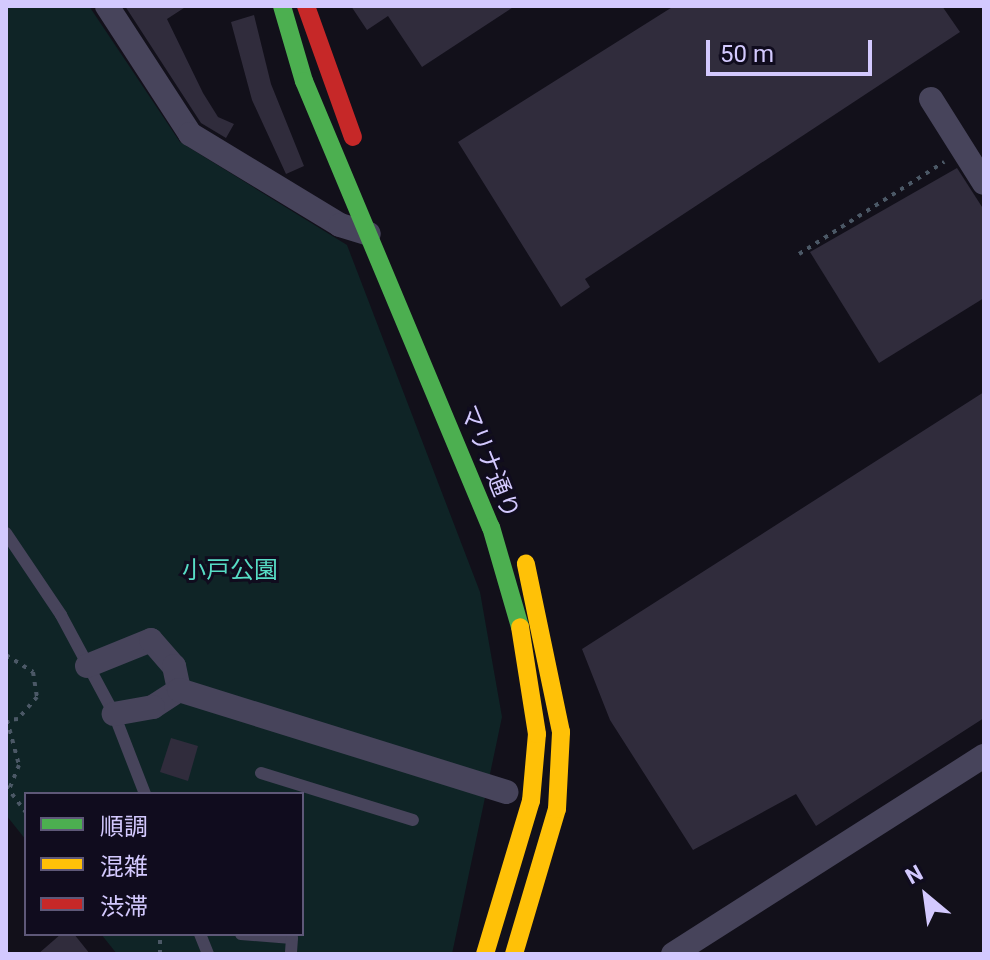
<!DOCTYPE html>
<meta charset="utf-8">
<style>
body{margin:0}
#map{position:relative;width:990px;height:960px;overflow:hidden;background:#12101a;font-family:Roboto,"Noto Sans JP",sans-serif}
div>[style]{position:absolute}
.green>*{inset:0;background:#0f2426}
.building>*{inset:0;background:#302c3c}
.path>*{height:4px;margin-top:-2px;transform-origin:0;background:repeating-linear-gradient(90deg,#4b5866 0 4px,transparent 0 10px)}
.lane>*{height:12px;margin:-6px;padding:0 6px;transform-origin:6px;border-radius:6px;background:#47445b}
.street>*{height:24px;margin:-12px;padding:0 12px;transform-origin:12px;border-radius:12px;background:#47445b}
.fast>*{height:18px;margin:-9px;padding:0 9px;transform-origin:9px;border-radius:9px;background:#4caf50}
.slow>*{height:18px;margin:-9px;padding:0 9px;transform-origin:9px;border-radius:9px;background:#ffc107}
.jam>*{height:18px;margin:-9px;padding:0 9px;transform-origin:9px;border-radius:9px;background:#c62828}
span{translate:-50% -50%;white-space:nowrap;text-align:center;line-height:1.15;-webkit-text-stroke:6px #100c1e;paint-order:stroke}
.street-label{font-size:24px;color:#d3c9fe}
.park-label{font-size:24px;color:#57ddc5}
.frame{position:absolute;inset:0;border:8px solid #d3c9fe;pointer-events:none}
.legend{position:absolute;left:24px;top:792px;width:280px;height:144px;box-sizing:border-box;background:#100c1e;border:2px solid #5e5878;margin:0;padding:10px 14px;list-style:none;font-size:24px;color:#d3c9fe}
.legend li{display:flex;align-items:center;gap:16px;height:40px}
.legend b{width:40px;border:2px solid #5e5878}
.north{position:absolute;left:886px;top:856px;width:80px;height:80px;-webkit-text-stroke:6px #100c1e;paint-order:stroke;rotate:331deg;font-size:22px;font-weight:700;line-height:32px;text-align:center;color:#d3c9fe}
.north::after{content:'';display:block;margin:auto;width:28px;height:36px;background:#d3c9fe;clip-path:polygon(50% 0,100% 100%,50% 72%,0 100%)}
.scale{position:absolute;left:706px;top:40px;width:166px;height:36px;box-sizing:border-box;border:4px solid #d3c9fe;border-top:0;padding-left:10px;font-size:24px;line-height:28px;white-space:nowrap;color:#d3c9fe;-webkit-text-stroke:6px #100c1e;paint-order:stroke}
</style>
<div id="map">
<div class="green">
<i style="clip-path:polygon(6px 6px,89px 6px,180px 142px,347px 245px,480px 592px,502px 717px,452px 954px,117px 954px,101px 934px,302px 934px,302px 794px,26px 794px,26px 840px,6px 815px)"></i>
</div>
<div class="building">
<i style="clip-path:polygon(125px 6px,187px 6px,167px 19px,203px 93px,218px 117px,234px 124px,226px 138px,201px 123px)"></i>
<i style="clip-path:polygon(351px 6px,515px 6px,422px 67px,388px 16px,367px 30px)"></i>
<i style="clip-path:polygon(674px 6px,942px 6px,960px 32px,585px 279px,590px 287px,561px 307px,458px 142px)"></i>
<i style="clip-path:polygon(254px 15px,271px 84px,304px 166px,286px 174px,252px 100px,231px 22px)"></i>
<i style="clip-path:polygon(957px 168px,984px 210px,984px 298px,879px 363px,810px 252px)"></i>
<i style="clip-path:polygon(984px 392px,984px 718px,816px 826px,796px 794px,693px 850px,610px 720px,582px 649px)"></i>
<i style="clip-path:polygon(171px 738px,198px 746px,188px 781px,160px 772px)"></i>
<i style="clip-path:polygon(61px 934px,74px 934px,90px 954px,38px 954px)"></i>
</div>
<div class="path">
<i style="left:799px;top:254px;width:172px;rotate:-32.4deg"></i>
<i style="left:6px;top:655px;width:32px;rotate:32deg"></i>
<i style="left:33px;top:672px;width:25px;rotate:81deg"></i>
<i style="left:37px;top:697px;width:29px;rotate:131deg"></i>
<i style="left:18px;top:719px;width:12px;rotate:175deg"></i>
<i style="left:7px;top:720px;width:47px;rotate:75.1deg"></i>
<i style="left:19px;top:765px;width:27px;rotate:112deg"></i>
<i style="left:6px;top:786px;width:34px;rotate:53deg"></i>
<i style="left:160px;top:954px;width:20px;rotate:-90deg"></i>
</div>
<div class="lane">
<i style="left:6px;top:533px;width:99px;rotate:56.1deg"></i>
<i style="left:61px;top:615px;width:112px;rotate:61.8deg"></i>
<i style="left:114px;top:714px;width:86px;rotate:68.8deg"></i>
<i style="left:261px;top:773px;width:159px;rotate:17.2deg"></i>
<i style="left:200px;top:934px;width:22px;rotate:68deg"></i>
<i style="left:241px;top:934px;width:51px;rotate:4.5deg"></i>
<i style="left:292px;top:938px;width:16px;rotate:94deg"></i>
</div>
<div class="street">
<i style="left:107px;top:6px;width:153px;rotate:57deg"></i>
<i style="left:190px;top:134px;width:175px;rotate:31.2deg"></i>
<i style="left:340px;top:225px;width:30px;rotate:17deg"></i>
<i style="left:931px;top:99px;width:99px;rotate:57.8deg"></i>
<i style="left:87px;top:666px;width:69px;rotate:-22.1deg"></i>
<i style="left:151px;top:640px;width:35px;rotate:49deg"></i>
<i style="left:174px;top:666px;width:25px;rotate:78deg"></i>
<i style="left:179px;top:690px;width:31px;rotate:147deg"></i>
<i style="left:153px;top:707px;width:40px;rotate:170deg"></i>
<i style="left:179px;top:690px;width:343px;rotate:17.3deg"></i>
<i style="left:673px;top:954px;width:369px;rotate:-32.5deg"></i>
</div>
<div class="fast">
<i style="left:282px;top:6px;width:78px;rotate:73.7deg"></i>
<i style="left:304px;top:81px;width:484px;rotate:67.3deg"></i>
<i style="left:491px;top:527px;width:104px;rotate:73.8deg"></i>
</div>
<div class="slow">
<i style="left:485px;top:954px;width:160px;rotate:-73.3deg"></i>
<i style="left:531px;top:801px;width:67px;rotate:-84.9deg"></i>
<i style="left:537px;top:734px;width:108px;rotate:-99deg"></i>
<i style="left:514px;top:954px;width:151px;rotate:-73.5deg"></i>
<i style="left:557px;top:809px;width:77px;rotate:-87deg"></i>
<i style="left:561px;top:732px;width:172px;rotate:-101.8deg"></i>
</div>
<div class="jam">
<i style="left:306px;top:6px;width:139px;rotate:70.3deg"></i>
</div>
<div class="street-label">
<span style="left:489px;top:462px;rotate:68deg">マリナ通り</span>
</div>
<div class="park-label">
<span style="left:230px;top:571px">小戸公園</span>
</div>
<div class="frame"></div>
<ul class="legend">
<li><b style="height:10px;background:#4caf50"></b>順調</li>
<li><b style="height:10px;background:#ffc107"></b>混雑</li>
<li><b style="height:10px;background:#c62828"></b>渋滞</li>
</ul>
<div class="north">N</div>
<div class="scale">50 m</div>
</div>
